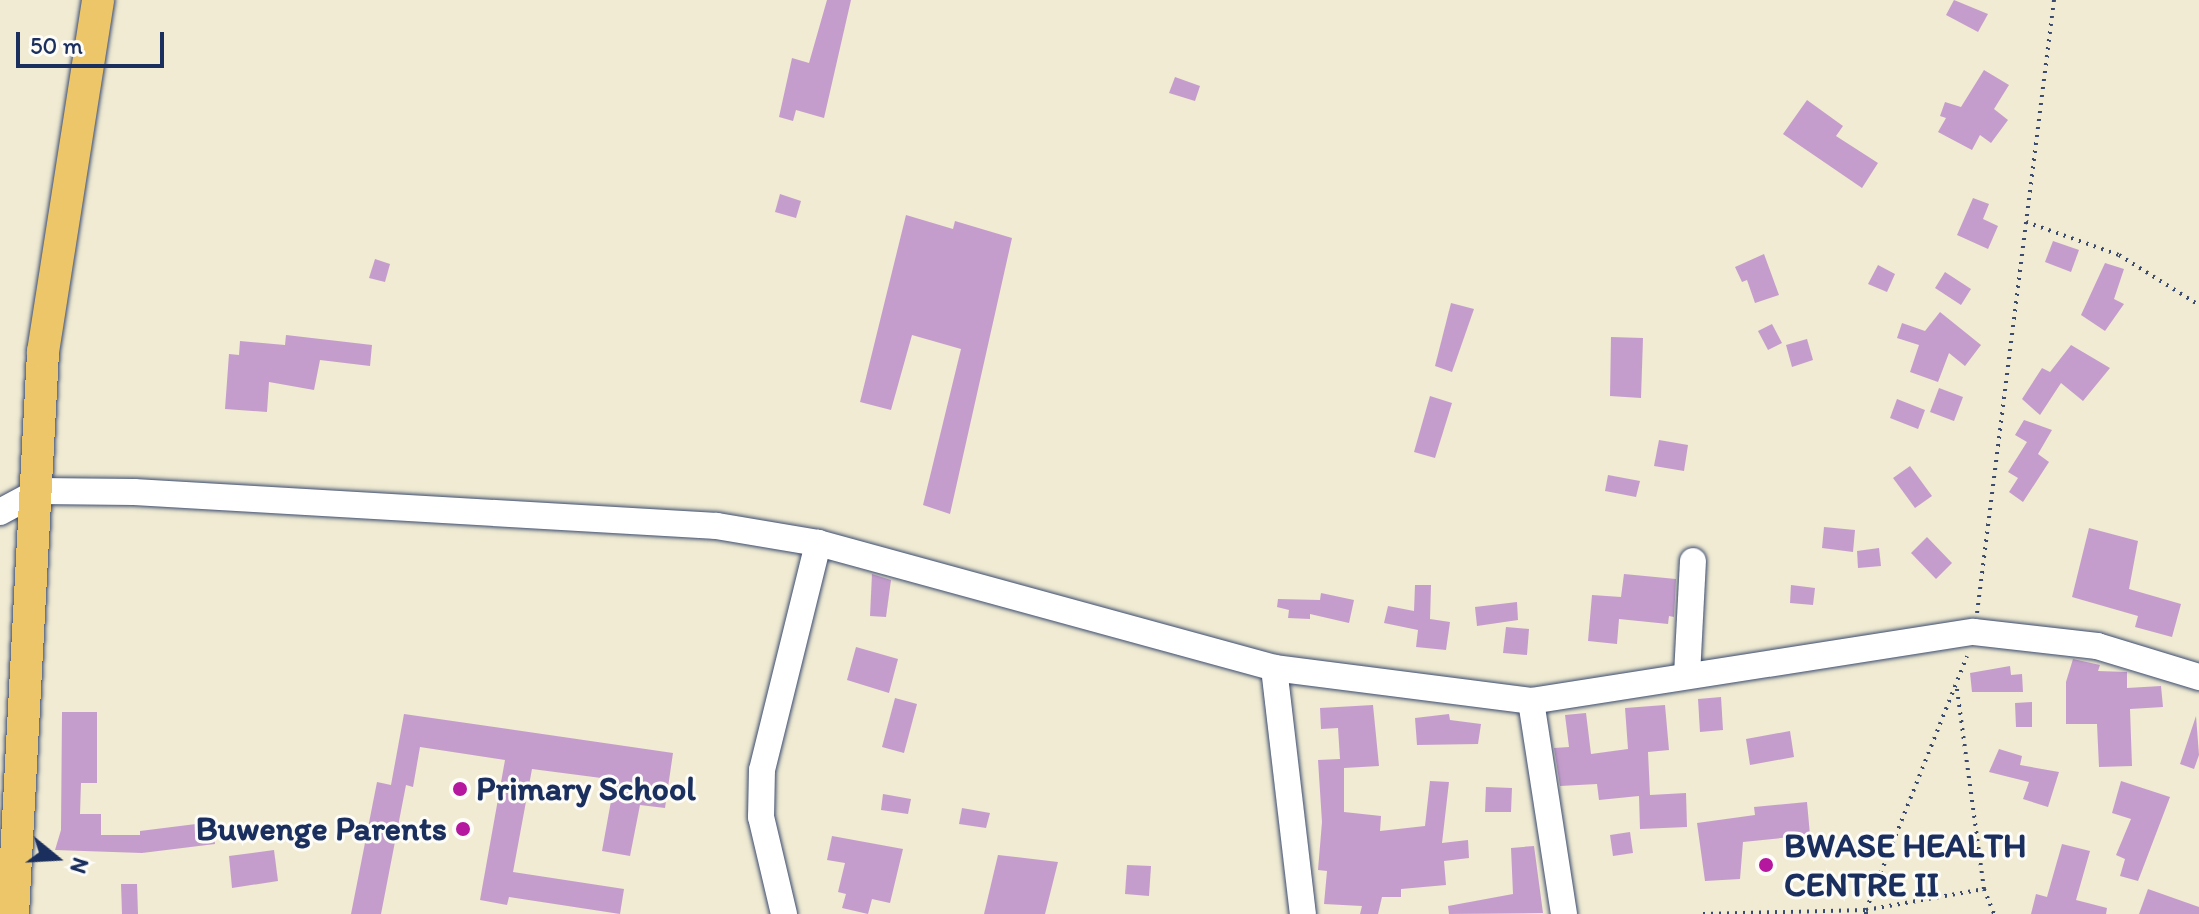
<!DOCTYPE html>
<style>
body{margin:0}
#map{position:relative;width:2199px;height:914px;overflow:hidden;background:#f0ebd2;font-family:Itim,sans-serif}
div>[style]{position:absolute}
.building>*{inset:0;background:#c59dcc}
.path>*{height:4px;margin-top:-2px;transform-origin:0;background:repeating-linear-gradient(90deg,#3b4b6f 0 2px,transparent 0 8px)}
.roads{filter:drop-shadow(0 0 2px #3b4b6f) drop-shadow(0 0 2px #3b4b6f)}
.minor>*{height:26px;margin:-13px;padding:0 13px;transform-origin:13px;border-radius:13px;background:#fff}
.major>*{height:32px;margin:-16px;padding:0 16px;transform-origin:16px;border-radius:16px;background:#ecc669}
.dots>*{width:22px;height:22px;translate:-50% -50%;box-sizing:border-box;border:4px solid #fdfcf7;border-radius:50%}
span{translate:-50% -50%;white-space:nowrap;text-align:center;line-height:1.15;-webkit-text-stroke:6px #fdfcf7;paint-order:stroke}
.poi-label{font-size:34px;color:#1b2f5e;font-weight:700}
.left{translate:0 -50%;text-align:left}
.right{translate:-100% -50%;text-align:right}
.north{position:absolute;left:16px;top:818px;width:80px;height:80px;-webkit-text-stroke:6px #fdfcf7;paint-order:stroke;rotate:108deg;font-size:22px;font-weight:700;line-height:32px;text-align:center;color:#1b2f5e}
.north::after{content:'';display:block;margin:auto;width:28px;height:36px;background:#1b2f5e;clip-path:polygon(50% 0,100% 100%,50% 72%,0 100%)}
.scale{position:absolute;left:16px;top:32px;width:148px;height:36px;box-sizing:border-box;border:4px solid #1b2f5e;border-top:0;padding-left:10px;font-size:24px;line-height:28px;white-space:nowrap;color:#1b2f5e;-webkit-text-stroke:6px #fdfcf7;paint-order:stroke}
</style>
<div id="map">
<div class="building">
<i style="clip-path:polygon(827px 0,851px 0,824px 118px,796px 110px,793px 121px,779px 117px,792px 58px,809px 63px)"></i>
<i style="clip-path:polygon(1954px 0,1988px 14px,1978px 32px,1946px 15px)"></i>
<i style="clip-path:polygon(1984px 70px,2009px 85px,1994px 109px,2008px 120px,1991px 143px,1980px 135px,1972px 150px,1938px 132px,1946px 118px,1940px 116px,1945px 102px,1961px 107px)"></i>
<i style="clip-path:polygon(1175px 77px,1200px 86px,1195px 101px,1169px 93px)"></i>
<i style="clip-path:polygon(1807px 100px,1843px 126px,1836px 136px,1878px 163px,1862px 188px,1783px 134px)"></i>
<i style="clip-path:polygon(780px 194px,801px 201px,796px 218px,775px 212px)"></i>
<i style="clip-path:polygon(1973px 198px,1989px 204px,1983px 219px,1998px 226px,1988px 249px,1957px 235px)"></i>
<i style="clip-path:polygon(906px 215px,953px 229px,955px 221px,1012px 238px,950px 514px,923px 505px,961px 349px,912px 335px,891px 410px,860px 402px)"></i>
<i style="clip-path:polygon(2053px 241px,2079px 250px,2071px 272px,2045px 262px)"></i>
<i style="clip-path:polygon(1764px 254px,1779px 295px,1755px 303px,1747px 280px,1742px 282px,1735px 267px)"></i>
<i style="clip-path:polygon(375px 259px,390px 264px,385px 282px,369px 278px)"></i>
<i style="clip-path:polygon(2105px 263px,2124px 269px,2114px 299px,2124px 304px,2105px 331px,2081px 315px)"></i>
<i style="clip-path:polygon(1878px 265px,1895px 274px,1887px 292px,1868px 284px)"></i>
<i style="clip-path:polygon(1945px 272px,1971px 289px,1961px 305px,1935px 288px)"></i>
<i style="clip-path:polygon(1451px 303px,1474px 309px,1452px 372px,1435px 366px)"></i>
<i style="clip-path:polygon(1940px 312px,1981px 345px,1965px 366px,1949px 353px,1938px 382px,1910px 372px,1919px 345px,1897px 338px,1902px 323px,1925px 331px)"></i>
<i style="clip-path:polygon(1772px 324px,1782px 343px,1768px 350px,1758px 331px)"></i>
<i style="clip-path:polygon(286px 335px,372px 345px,370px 366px,320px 360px,314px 390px,269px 382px,267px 412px,225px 409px,229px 354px,239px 355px,240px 341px,285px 345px)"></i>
<i style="clip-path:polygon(1611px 337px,1643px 338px,1641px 398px,1610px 396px)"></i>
<i style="clip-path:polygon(1807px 339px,1813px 360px,1792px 367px,1786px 345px)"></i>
<i style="clip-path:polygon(2071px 345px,2110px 368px,2083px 401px,2061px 383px,2040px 415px,2022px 399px,2042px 368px,2050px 372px)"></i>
<i style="clip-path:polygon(1939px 388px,1963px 397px,1954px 421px,1930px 412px)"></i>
<i style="clip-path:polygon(1430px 396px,1452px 403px,1435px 458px,1414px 452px)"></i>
<i style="clip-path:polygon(1897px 399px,1925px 410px,1918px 429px,1890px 418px)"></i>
<i style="clip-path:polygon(2024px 420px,2052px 430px,2038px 454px,2049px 462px,2023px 502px,2009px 492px,2018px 478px,2008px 472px,2027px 442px,2015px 435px)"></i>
<i style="clip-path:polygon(1659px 440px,1688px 445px,1684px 471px,1654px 466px)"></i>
<i style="clip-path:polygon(1910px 466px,1932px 496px,1915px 508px,1893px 478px)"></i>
<i style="clip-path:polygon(1608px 475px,1640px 481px,1636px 497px,1605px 491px)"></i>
<i style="clip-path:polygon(1824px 527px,1855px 530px,1853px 552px,1822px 548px)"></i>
<i style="clip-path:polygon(2089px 528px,2138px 541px,2129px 589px,2181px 604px,2172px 637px,2135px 627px,2138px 616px,2072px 597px)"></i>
<i style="clip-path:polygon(1927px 537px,1952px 563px,1936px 579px,1911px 553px)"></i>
<i style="clip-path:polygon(1879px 548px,1881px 566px,1858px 568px,1857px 551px)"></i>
<i style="clip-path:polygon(872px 574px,891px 580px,886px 617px,870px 616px)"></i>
<i style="clip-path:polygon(1624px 574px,1676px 579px,1674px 617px,1669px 616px,1668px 624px,1619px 619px,1617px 644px,1588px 641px,1592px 595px,1621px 597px)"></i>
<i style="clip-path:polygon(1415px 585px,1431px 585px,1430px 619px,1450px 622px,1446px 650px,1416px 647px,1418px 630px,1384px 623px,1388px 606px,1414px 611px)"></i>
<i style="clip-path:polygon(1791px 585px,1815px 588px,1813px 605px,1790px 603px)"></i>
<i style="clip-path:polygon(1321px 593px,1354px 600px,1349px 623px,1310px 614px,1310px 619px,1288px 618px,1289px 610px,1277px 607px,1278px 599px,1320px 600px)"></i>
<i style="clip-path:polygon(1517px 602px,1518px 620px,1477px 626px,1475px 607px)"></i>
<i style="clip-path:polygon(1506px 627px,1529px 629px,1527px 655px,1503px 653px)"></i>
<i style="clip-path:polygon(856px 647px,898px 659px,889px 693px,847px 680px)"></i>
<i style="clip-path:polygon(2073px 659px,2100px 665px,2098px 671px,2127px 672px,2127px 688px,2161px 686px,2163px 707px,2130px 709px,2132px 766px,2099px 767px,2097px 724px,2066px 724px,2066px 682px)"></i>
<i style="clip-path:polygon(2010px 666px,2011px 675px,2022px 674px,2023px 692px,1972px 692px,1970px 673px)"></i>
<i style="clip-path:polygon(1721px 697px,1723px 730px,1700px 732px,1698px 699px)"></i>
<i style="clip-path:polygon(895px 698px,917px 704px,904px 753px,882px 747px)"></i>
<i style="clip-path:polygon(2032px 702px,2032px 727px,2016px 727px,2015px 703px)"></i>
<i style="clip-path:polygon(1373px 705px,1379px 766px,1344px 768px,1344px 812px,1381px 816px,1380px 831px,1425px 826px,1430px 781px,1449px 782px,1442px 843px,1468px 840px,1469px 858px,1444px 861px,1446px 885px,1401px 889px,1401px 897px,1382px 897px,1378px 914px,1360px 914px,1362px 906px,1324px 904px,1327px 871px,1318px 870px,1322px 822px,1318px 760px,1340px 759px,1338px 728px,1321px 729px,1320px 708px)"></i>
<i style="clip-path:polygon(1665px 705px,1669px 750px,1648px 752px,1650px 795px,1686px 793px,1687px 827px,1640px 829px,1639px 796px,1599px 800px,1597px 784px,1560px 786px,1554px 748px,1569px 747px,1565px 715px,1586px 713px,1591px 754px,1628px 749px,1625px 708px)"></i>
<i style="clip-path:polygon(62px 712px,97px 712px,97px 783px,81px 783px,80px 814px,101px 814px,101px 835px,140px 835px,140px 831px,212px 822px,215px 844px,142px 853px,55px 850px,61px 830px)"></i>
<i style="clip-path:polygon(404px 714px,673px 753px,665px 808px,640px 805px,630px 856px,602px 851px,611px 801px,606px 800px,609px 779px,532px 769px,513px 872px,624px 889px,620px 914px,509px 897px,507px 905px,480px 900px,505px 760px,420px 747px,413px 787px,406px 785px,381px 914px,351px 914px,377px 782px,391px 785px)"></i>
<i style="clip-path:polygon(1449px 714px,1450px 720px,1481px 724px,1478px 744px,1417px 745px,1415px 718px)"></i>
<i style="clip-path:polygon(2196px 716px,2199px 755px,2194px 769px,2180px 764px)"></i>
<i style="clip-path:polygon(1790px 731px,1794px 757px,1750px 765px,1746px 739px)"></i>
<i style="clip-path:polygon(1999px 749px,2022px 756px,2020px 765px,2059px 772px,2048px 807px,2023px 799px,2029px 782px,1989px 772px)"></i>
<i style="clip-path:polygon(2121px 781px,2170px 797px,2138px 881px,2120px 876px,2125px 859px,2116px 855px,2131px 819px,2112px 813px)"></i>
<i style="clip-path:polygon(1486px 787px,1512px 788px,1511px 812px,1485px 812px)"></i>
<i style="clip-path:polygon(883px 794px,911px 799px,908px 814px,881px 810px)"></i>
<i style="clip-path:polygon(1807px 802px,1810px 835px,1743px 842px,1740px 879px,1705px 881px,1697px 823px,1755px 815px,1754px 807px)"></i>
<i style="clip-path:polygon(962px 808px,990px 813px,986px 828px,959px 824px)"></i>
<i style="clip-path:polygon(1630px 832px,1633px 853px,1613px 856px,1610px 835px)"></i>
<i style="clip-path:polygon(832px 836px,903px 849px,890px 903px,872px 899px,868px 914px,842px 908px,846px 894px,838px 892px,845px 863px,827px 860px)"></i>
<i style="clip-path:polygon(2062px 844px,2090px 851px,2076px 900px,2107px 908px,2106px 914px,2031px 914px,2036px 894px,2047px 897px)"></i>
<i style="clip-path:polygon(1534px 846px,1543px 913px,1449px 914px,1448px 906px,1513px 894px,1511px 848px)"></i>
<i style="clip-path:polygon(274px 850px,278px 881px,232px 888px,229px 856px)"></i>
<i style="clip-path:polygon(998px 855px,1058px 862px,1045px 914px,984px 914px)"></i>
<i style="clip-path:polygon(1127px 865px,1151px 866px,1149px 896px,1125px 894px)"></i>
<i style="clip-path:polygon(121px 884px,137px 884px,138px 914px,122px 914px)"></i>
<i style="clip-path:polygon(2148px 889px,2199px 907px,2199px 914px,2139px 914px)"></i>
</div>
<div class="path">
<i style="left:2026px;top:222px;width:99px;rotate:19.5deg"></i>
<i style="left:2119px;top:255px;width:94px;rotate:32deg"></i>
<i style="left:1977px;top:613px;width:618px;rotate:-82.84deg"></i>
<i style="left:1984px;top:889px;width:27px;rotate:68deg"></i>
<i style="left:1703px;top:914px;width:163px;rotate:-1.4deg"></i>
<i style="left:1866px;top:910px;width:273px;rotate:-68.3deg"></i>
<i style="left:1866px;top:914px;width:4px;rotate:-90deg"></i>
<i style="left:1866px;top:910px;width:120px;rotate:-10.1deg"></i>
<i style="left:1984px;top:889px;width:202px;rotate:-97.7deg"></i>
</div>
<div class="roads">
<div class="minor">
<i style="left:0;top:512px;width:44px;rotate:-28.3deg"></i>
<i style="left:39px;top:491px;width:95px;rotate:0.6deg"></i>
<i style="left:134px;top:492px;width:584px;rotate:3.34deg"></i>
<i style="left:717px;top:526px;width:102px;rotate:9.6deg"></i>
<i style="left:818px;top:543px;width:473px;rotate:15.3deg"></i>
<i style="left:1274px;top:668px;width:259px;rotate:7.3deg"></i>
<i style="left:1531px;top:701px;width:448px;rotate:-8.9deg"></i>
<i style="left:1974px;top:632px;width:124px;rotate:6.5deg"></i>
<i style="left:2097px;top:646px;width:107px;rotate:16.9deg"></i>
<i style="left:1274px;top:668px;width:248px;rotate:83.3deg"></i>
<i style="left:1687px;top:675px;width:114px;rotate:-87deg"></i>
<i style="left:1531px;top:701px;width:216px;rotate:81.2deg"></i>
<i style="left:784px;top:914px;width:100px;rotate:-103.3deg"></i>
<i style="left:761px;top:817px;width:47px;rotate:-88.8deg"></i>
<i style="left:762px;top:770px;width:234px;rotate:-76.1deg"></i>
</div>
<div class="major">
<i style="left:13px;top:914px;width:563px;rotate:-86.94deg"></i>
<i style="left:43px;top:352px;width:356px;rotate:-81.1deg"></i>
</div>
</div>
<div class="dots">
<i style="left:460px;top:789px;background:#b5179e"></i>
<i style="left:463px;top:829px;background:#b5179e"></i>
<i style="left:1766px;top:865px;background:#b5179e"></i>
</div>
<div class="poi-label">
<span class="left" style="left:476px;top:789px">Primary School</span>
<span class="right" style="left:447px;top:829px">Buwenge Parents</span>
<span class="left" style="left:1784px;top:865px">BWASE HEALTH<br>CENTRE II</span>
</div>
<div class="north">N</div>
<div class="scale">50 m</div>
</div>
